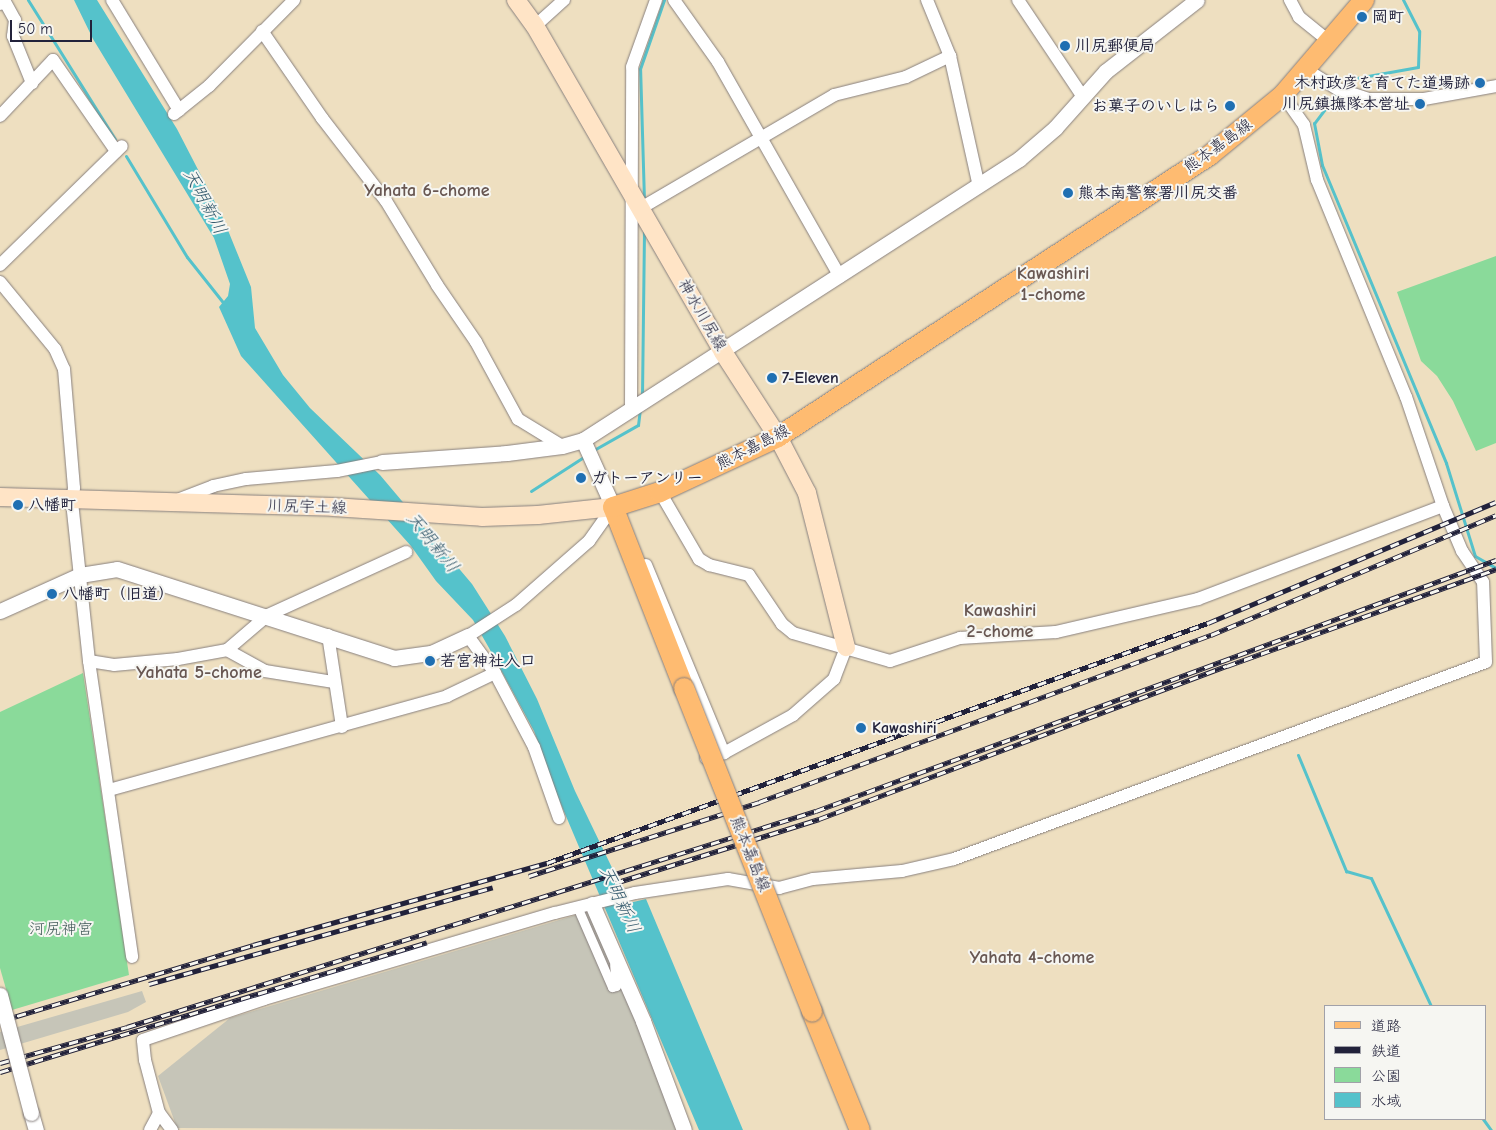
<!DOCTYPE html>
<meta charset="utf-8">
<style>
body{margin:0}
#map{position:relative;width:1496px;height:1130px;overflow:hidden;background:#eedfc0;font-family:"Comic Neue","Klee One",sans-serif}
div>[style]{position:absolute}
.industrial>*{inset:0;background:#c6c5b8}
.green>*{inset:0;background:#8ada9a}
.water>*{inset:0;background:#55c2cb}
.stream>*{height:3px;margin:-1.5px;padding:0 1.5px;transform-origin:1.5px;border-radius:1.5px;background:#55c2cb}
.roads{filter:drop-shadow(0 0 1px #88807e) drop-shadow(0 0 1px #88807e)}
.pedestrian>*{height:9px;margin:-4.5px;padding:0 4.5px;transform-origin:4.5px;border-radius:4.5px;background:#fff}
.minor>*{height:12px;margin:-6px;padding:0 6px;transform-origin:6px;border-radius:6px;background:#fff}
.tertiary>*{height:15px;margin:-7.5px;padding:0 7.5px;transform-origin:7.5px;border-radius:7.5px;background:#fff}
.secondary>*{height:18px;margin:-9px;padding:0 9px;transform-origin:9px;border-radius:9px;background:#ffe4c6}
.primary>*{height:20px;margin:-10px;padding:0 10px;transform-origin:10px;border-radius:10px;background:#febb71}
.rail>*{height:5px;margin-top:-2.5px;transform-origin:0;background:repeating-linear-gradient(90deg,#f6f6f2 0 9px,#22223b 0 18px);box-sizing:border-box;border-block:1px solid #22223b}
.bridges{filter:drop-shadow(0 0 1px #88807e) drop-shadow(0 0 1px #88807e)}
.tertiary-bridge>*{height:15px;margin:-7.5px;padding:0 7.5px;transform-origin:7.5px;border-radius:7.5px;background:#fff}
.primary-bridge>*{height:20px;margin:-10px;padding:0 10px;transform-origin:10px;border-radius:10px;background:#febb71}
.dots>*{width:14px;height:14px;translate:-50% -50%;box-sizing:border-box;border:2px solid #f6f6f2;border-radius:50%}
span{translate:-50% -50%;white-space:nowrap;text-align:center;line-height:1.15;-webkit-text-stroke:4px #f6f6f2;paint-order:stroke}
.poi-label{font-size:16px;color:#22223b;font-weight:700}
.left{translate:0 -50%;text-align:left}
.right{translate:-100% -50%;text-align:right}
.street-label{font-size:16px;color:#22223b}
.park-label{font-size:16px;color:#415958}
.neighbourhood-label{font-size:18px;color:#685752;font-weight:700}
.water-label{font-size:18px;color:#345a6d;font-style:italic}
.legend{position:absolute;left:1324px;top:1005px;width:162px;height:115px;box-sizing:border-box;background:#f6f6f2;border:1px solid #a1a1a9;margin:0;padding:6px 9px;list-style:none;font-size:15px;color:#22223b}
.legend li{display:flex;align-items:center;gap:10px;height:25px}
.legend b{width:25px;border:1px solid #a1a1a9}
.scale{position:absolute;left:10px;top:20px;width:82px;height:22px;box-sizing:border-box;border:2px solid #22223b;border-top:0;padding-left:6px;font-size:15px;line-height:18px;white-space:nowrap;color:#22223b;-webkit-text-stroke:4px #f6f6f2;paint-order:stroke}
</style>
<div id="map">
<div class="industrial">
<i style="clip-path:polygon(593px 910px,678px 1130px,177px 1128px,158px 1076px,230px 1018px)"></i>
<i style="clip-path:polygon(142px 991px,146px 1002px,128px 1012px,0 1050px,0 1032px)"></i>
</div>
<div class="green">
<i style="clip-path:polygon(1496px 256px,1496px 443px,1476px 451px,1453px 401px,1437px 376px,1421px 361px,1397px 292px)"></i>
<i style="clip-path:polygon(83px 673px,129px 975px,12px 1010px,0 968px,0 712px)"></i>
</div>
<div class="water">
<i style="clip-path:polygon(74px 0,97px 0,177px 129px,223px 218px,251px 287px,255px 328px,283px 375px,310px 408px,380px 475px,472px 584px,505px 636px,537px 699px,575px 791px,629px 903px,646px 899px,743px 1130px,699px 1130px,557px 795px,534px 731px,489px 648px,473px 620px,436px 581px,411px 546px,241px 356px,219px 307px,228px 296px,230px 284px,214px 238px,93px 39px)"></i>
</div>
<div class="stream">
<i style="left:28px;top:0;width:164px;rotate:58deg"></i>
<i style="left:1344px;top:87px;width:11px;rotate:-49deg"></i>
<i style="left:1351px;top:79px;width:68px;rotate:-10.2deg"></i>
<i style="left:1418px;top:67px;width:36px;rotate:-88deg"></i>
<i style="left:1419px;top:31px;width:35px;rotate:-117deg"></i>
<i style="left:1337px;top:93px;width:38px;rotate:127deg"></i>
<i style="left:1314px;top:123px;width:43px;rotate:79.2deg"></i>
<i style="left:1322px;top:165px;width:323px;rotate:67.4deg"></i>
<i style="left:1446px;top:463px;width:97px;rotate:72.7deg"></i>
<i style="left:1475px;top:556px;width:24px;rotate:30deg"></i>
<i style="left:126px;top:156px;width:118px;rotate:58.9deg"></i>
<i style="left:187px;top:257px;width:61px;rotate:51.6deg"></i>
<i style="left:644px;top:200px;width:131px;rotate:-91.7deg"></i>
<i style="left:640px;top:69px;width:73px;rotate:-70.8deg"></i>
<i style="left:642px;top:395px;width:166px;rotate:-89.3deg"></i>
<i style="left:592px;top:451px;width:53px;rotate:-29.5deg"></i>
<i style="left:638px;top:425px;width:16px;rotate:-83deg"></i>
<i style="left:531px;top:491px;width:64px;rotate:-32.9deg"></i>
<i style="left:1298px;top:755px;width:126px;rotate:67.5deg"></i>
<i style="left:1346px;top:871px;width:26px;rotate:16deg"></i>
<i style="left:1371px;top:878px;width:141px;rotate:64.9deg"></i>
<i style="left:1483px;top:1119px;width:14px;rotate:54deg"></i>
</div>
<div class="roads">
<div class="pedestrian">
<i style="left:579px;top:911px;width:83px;rotate:66.5deg"></i>
<i style="left:612px;top:987px;width:4px;rotate:-14deg"></i>
<i style="left:616px;top:986px;width:21px;rotate:-95deg"></i>
</div>
<div class="minor">
<i style="left:112px;top:0;width:129px;rotate:58.7deg"></i>
<i style="left:674px;top:0;width:76px;rotate:54.6deg"></i>
<i style="left:718px;top:62px;width:247px;rotate:60.4deg"></i>
<i style="left:927px;top:0;width:61px;rotate:67.7deg"></i>
<i style="left:950px;top:56px;width:134px;rotate:77.5deg"></i>
<i style="left:1018px;top:0;width:117px;rotate:56.2deg"></i>
<i style="left:1290px;top:0;width:19px;rotate:62deg"></i>
<i style="left:1299px;top:17px;width:40px;rotate:39deg"></i>
<i style="left:0;top:4px;width:5px;rotate:-22deg"></i>
<i style="left:5px;top:2px;width:21px;rotate:61deg"></i>
<i style="left:15px;top:20px;width:16px;rotate:97deg"></i>
<i style="left:13px;top:36px;width:51px;rotate:68deg"></i>
<i style="left:535px;top:26px;width:39px;rotate:-42deg"></i>
<i style="left:262px;top:31px;width:106px;rotate:55.4deg"></i>
<i style="left:322px;top:118px;width:105px;rotate:52.4deg"></i>
<i style="left:386px;top:201px;width:98px;rotate:58.7deg"></i>
<i style="left:437px;top:285px;width:69px;rotate:55.6deg"></i>
<i style="left:476px;top:342px;width:88px;rotate:61.4deg"></i>
<i style="left:518px;top:419px;width:52px;rotate:31.5deg"></i>
<i style="left:1307px;top:70px;width:36px;rotate:32deg"></i>
<i style="left:1338px;top:89px;width:33px;rotate:18deg"></i>
<i style="left:1369px;top:99px;width:55px"></i>
<i style="left:1424px;top:99px;width:73px;rotate:-10.2deg"></i>
<i style="left:174px;top:114px;width:45px;rotate:-38.7deg"></i>
<i style="left:209px;top:86px;width:121px;rotate:-45.3deg"></i>
<i style="left:0;top:116px;width:77px;rotate:-46.6deg"></i>
<i style="left:53px;top:60px;width:111px;rotate:55.3deg"></i>
<i style="left:641px;top:208px;width:224px;rotate:-30.3deg"></i>
<i style="left:834px;top:95px;width:74px;rotate:-14deg"></i>
<i style="left:906px;top:77px;width:49px;rotate:-25.5deg"></i>
<i style="left:0;top:265px;width:170px;rotate:-44.3deg"></i>
<i style="left:0;top:282px;width:87px;rotate:50.6deg"></i>
<i style="left:55px;top:349px;width:22px;rotate:66deg"></i>
<i style="left:64px;top:369px;width:119px;rotate:85.2deg"></i>
<i style="left:74px;top:488px;width:14px;rotate:98deg"></i>
<i style="left:72px;top:502px;width:160px;rotate:83.9deg"></i>
<i style="left:89px;top:661px;width:299px;rotate:81.7deg"></i>
<i style="left:631px;top:410px;width:343px;rotate:-89.8deg"></i>
<i style="left:632px;top:67px;width:71px;rotate:-70.3deg"></i>
<i style="left:660px;top:492px;width:78px;rotate:59.8deg"></i>
<i style="left:699px;top:559px;width:12px;rotate:31deg"></i>
<i style="left:709px;top:565px;width:41px;rotate:14deg"></i>
<i style="left:749px;top:575px;width:59px;rotate:56deg"></i>
<i style="left:782px;top:624px;width:14px;rotate:39deg"></i>
<i style="left:793px;top:633px;width:101px;rotate:16.1deg"></i>
<i style="left:890px;top:661px;width:74px;rotate:-18.2deg"></i>
<i style="left:960px;top:638px;width:96px;rotate:-3.6deg"></i>
<i style="left:1056px;top:632px;width:146px;rotate:-13.1deg"></i>
<i style="left:1198px;top:599px;width:262px;rotate:-20.8deg"></i>
<i style="left:177px;top:500px;width:39px;rotate:-21deg"></i>
<i style="left:213px;top:486px;width:34px;rotate:-12deg"></i>
<i style="left:246px;top:479px;width:91px;rotate:-5deg"></i>
<i style="left:337px;top:471px;width:46px;rotate:-11.3deg"></i>
<i style="left:646px;top:565px;width:204px;rotate:67.5deg"></i>
<i style="left:328px;top:635px;width:93px;rotate:81.3deg"></i>
<i style="left:227px;top:650px;width:43px;rotate:28.9deg"></i>
<i style="left:265px;top:671px;width:70px;rotate:9.1deg"></i>
<i style="left:89px;top:661px;width:25px;rotate:9deg"></i>
<i style="left:114px;top:665px;width:64px;rotate:-5.4deg"></i>
<i style="left:178px;top:659px;width:50px;rotate:-10.4deg"></i>
<i style="left:227px;top:650px;width:54px;rotate:-40.5deg"></i>
<i style="left:268px;top:615px;width:152px;rotate:-24.5deg"></i>
<i style="left:706px;top:758px;width:19px;rotate:-16deg"></i>
<i style="left:724px;top:753px;width:79px;rotate:-28.8deg"></i>
<i style="left:793px;top:715px;width:55px;rotate:-41.3deg"></i>
<i style="left:834px;top:679px;width:34px;rotate:-69deg"></i>
<i style="left:109px;top:790px;width:351px;rotate:-15.5deg"></i>
<i style="left:447px;top:696px;width:53px;rotate:-25.6deg"></i>
<i style="left:559px;top:818px;width:75px;rotate:-109.4deg"></i>
<i style="left:534px;top:747px;width:84px;rotate:-117.8deg"></i>
<i style="left:495px;top:673px;width:46px;rotate:-126.1deg"></i>
<i style="left:468px;top:636px;width:57px;rotate:-32.9deg"></i>
<i style="left:516px;top:605px;width:97px;rotate:-41.2deg"></i>
<i style="left:589px;top:541px;width:42px;rotate:-54.8deg"></i>
<i style="left:150px;top:1130px;width:19px;rotate:-62deg"></i>
<i style="left:172px;top:1130px;width:21px;rotate:-127deg"></i>
<i style="left:159px;top:1113px;width:55px;rotate:-104.8deg"></i>
<i style="left:145px;top:1060px;width:20px;rotate:-96deg"></i>
<i style="left:143px;top:1040px;width:128px;rotate:-18.7deg"></i>
<i style="left:264px;top:999px;width:303px;rotate:-16.5deg"></i>
<i style="left:555px;top:913px;width:82px;rotate:-14deg"></i>
<i style="left:635px;top:893px;width:94px;rotate:-8.6deg"></i>
<i style="left:728px;top:879px;width:52px;rotate:10deg"></i>
<i style="left:779px;top:888px;width:35px;rotate:-15deg"></i>
<i style="left:813px;top:879px;width:89px;rotate:-5.1deg"></i>
<i style="left:902px;top:871px;width:53px;rotate:-13deg"></i>
<i style="left:954px;top:859px;width:567px;rotate:-20.32deg"></i>
<i style="left:1486px;top:662px;width:80px;rotate:-92.1deg"></i>
<i style="left:1483px;top:582px;width:37px;rotate:-124deg"></i>
<i style="left:1462px;top:551px;width:49px;rotate:-112.9deg"></i>
<i style="left:1443px;top:506px;width:115px;rotate:-108.7deg"></i>
<i style="left:1406px;top:397px;width:235px;rotate:-112.3deg"></i>
<i style="left:1317px;top:180px;width:57px;rotate:-103.3deg"></i>
<i style="left:1304px;top:125px;width:37px;rotate:-125deg"></i>
</div>
<div class="tertiary">
<i style="left:583px;top:440px;width:73px;rotate:65.9deg"></i>
<i style="left:382px;top:462px;width:125px;rotate:-4.1deg"></i>
<i style="left:507px;top:453px;width:55px;rotate:-7.3deg"></i>
<i style="left:562px;top:446px;width:22px;rotate:-16deg"></i>
<i style="left:583px;top:440px;width:519px;rotate:-32.8deg"></i>
<i style="left:1019px;top:159px;width:48px;rotate:-40.7deg"></i>
<i style="left:1055px;top:128px;width:76px;rotate:-48.2deg"></i>
<i style="left:1106px;top:71px;width:115px;rotate:-38deg"></i>
<i style="left:0;top:611px;width:88px;rotate:-24.2deg"></i>
<i style="left:80px;top:575px;width:37px;rotate:-9deg"></i>
<i style="left:117px;top:569px;width:291px;rotate:17.8deg"></i>
<i style="left:394px;top:658px;width:37px;rotate:-8deg"></i>
<i style="left:431px;top:653px;width:41px;rotate:-24.7deg"></i>
<i style="left:592px;top:904px;width:128px;rotate:66.4deg"></i>
<i style="left:643px;top:1021px;width:116px;rotate:69.4deg"></i>
<i style="left:31px;top:1113px;width:18px;rotate:74deg"></i>
</div>
<div class="secondary">
<i style="left:516px;top:0;width:32px;rotate:54deg"></i>
<i style="left:535px;top:26px;width:376px;rotate:60deg"></i>
<i style="left:723px;top:352px;width:101px;rotate:57.1deg"></i>
<i style="left:778px;top:437px;width:63px;rotate:62.6deg"></i>
<i style="left:807px;top:493px;width:159px;rotate:75.8deg"></i>
<i style="left:0;top:497px;width:333px;rotate:1.7deg"></i>
<i style="left:333px;top:507px;width:149px;rotate:3.8deg"></i>
<i style="left:482px;top:517px;width:56px;rotate:-2deg"></i>
<i style="left:538px;top:515px;width:75px;rotate:-6.1deg"></i>
</div>
<div class="primary">
<i style="left:684px;top:688px;width:194px;rotate:-111.4deg"></i>
<i style="left:613px;top:507px;width:49px;rotate:-17.7deg"></i>
<i style="left:660px;top:492px;width:130px;rotate:-25deg"></i>
<i style="left:778px;top:437px;width:516px;rotate:-33.14deg"></i>
<i style="left:1210px;top:155px;width:94px;rotate:-39.4deg"></i>
<i style="left:1283px;top:95px;width:125px;rotate:-49.5deg"></i>
<i style="left:812px;top:1012px;width:127px;rotate:67.9deg"></i>
</div>
</div>
<div class="rail">
<i style="left:529px;top:876px;width:242px;rotate:-17.8deg"></i>
<i style="left:759px;top:802px;width:482px;rotate:-20.3deg"></i>
<i style="left:1211px;top:635px;width:309px;rotate:-22.8deg"></i>
<i style="left:615px;top:883px;width:214px;rotate:-17.4deg"></i>
<i style="left:819px;top:819px;width:436px;rotate:-20.6deg"></i>
<i style="left:1227px;top:666px;width:286px;rotate:-19.8deg"></i>
<i style="left:149px;top:984px;width:357px;rotate:-15.7deg"></i>
<i style="left:0;top:1021px;width:264px;rotate:-16.7deg"></i>
<i style="left:253px;top:945px;width:305px;rotate:-15.6deg"></i>
<i style="left:547px;top:863px;width:703px;rotate:-19.96deg"></i>
<i style="left:1208px;top:623px;width:312px;rotate:-22.8deg"></i>
<i style="left:0;top:1063px;width:132px;rotate:-15.8deg"></i>
<i style="left:127px;top:1027px;width:722px;rotate:-17.41deg"></i>
<i style="left:816px;top:811px;width:725px;rotate:-20.26deg"></i>
<i style="left:0;top:1072px;width:446px;rotate:-16.9deg"></i>
</div>
<div class="bridges">
<div class="tertiary-bridge">
<i style="left:0;top:995px;width:122px;rotate:75.3deg"></i>
</div>
<div class="primary-bridge">
<i style="left:684px;top:688px;width:348px;rotate:68.4deg"></i>
</div>
</div>
<div class="dots">
<i style="left:1362px;top:17px;background:#1f6fb2"></i>
<i style="left:1065px;top:46px;background:#1f6fb2"></i>
<i style="left:1480px;top:83px;background:#1f6fb2"></i>
<i style="left:1420px;top:104px;background:#1f6fb2"></i>
<i style="left:1230px;top:106px;background:#1f6fb2"></i>
<i style="left:1068px;top:193px;background:#1f6fb2"></i>
<i style="left:772px;top:378px;background:#1f6fb2"></i>
<i style="left:581px;top:478px;background:#1f6fb2"></i>
<i style="left:18px;top:505px;background:#1f6fb2"></i>
<i style="left:52px;top:594px;background:#1f6fb2"></i>
<i style="left:430px;top:661px;background:#1f6fb2"></i>
<i style="left:861px;top:728px;background:#1f6fb2"></i>
</div>
<div class="poi-label">
<span class="left" style="left:1372px;top:17px">岡町</span>
<span class="left" style="left:1075px;top:46px">川尻郵便局</span>
<span class="right" style="left:1470px;top:83px">木村政彦を育てた道場跡</span>
<span class="right" style="left:1410px;top:104px">川尻鎮撫隊本営址</span>
<span class="right" style="left:1220px;top:106px">お菓子のいしはら</span>
<span class="left" style="left:1078px;top:193px">熊本南警察署川尻交番</span>
<span class="left" style="left:782px;top:378px">7-Eleven</span>
<span class="left" style="left:591px;top:478px">ガトーアンリー</span>
<span class="left" style="left:28px;top:505px">八幡町</span>
<span class="left" style="left:62px;top:594px">八幡町（旧道）</span>
<span class="left" style="left:440px;top:661px">若宮神社入口</span>
<span class="left" style="left:872px;top:728px">Kawashiri</span>
</div>
<div class="street-label">
<span style="left:1218px;top:146px;rotate:-36deg">熊本嘉島線</span>
<span style="left:702px;top:315px;rotate:60deg">神水川尻線</span>
<span style="left:753px;top:447px;rotate:-27deg">熊本嘉島線</span>
<span style="left:307px;top:507px;rotate:2deg">川尻宇土線</span>
<span style="left:750px;top:854px;rotate:68deg">熊本嘉島線</span>
</div>
<div class="park-label">
<span style="left:61px;top:929px">河尻神宮</span>
</div>
<div class="neighbourhood-label">
<span style="left:427px;top:191px">Yahata 6-chome</span>
<span style="left:1053px;top:285px">Kawashiri<br>1-chome</span>
<span style="left:1000px;top:622px">Kawashiri<br>2-chome</span>
<span style="left:199px;top:673px">Yahata 5-chome</span>
<span style="left:1032px;top:958px">Yahata 4-chome</span>
</div>
<div class="water-label">
<span style="left:204px;top:202px;rotate:62deg">天明新川</span>
<span style="left:432px;top:543px;rotate:51deg">天明新川</span>
<span style="left:619px;top:900px;rotate:65deg">天明新川</span>
</div>
<ul class="legend">
<li><b style="height:6px;background:#febb71"></b>道路</li>
<li><b style="height:6px;background:#22223b"></b>鉄道</li>
<li><b style="height:14px;background:#8ada9a"></b>公園</li>
<li><b style="height:14px;background:#55c2cb"></b>水域</li>
</ul>
<div class="scale">50 m</div>
</div>
